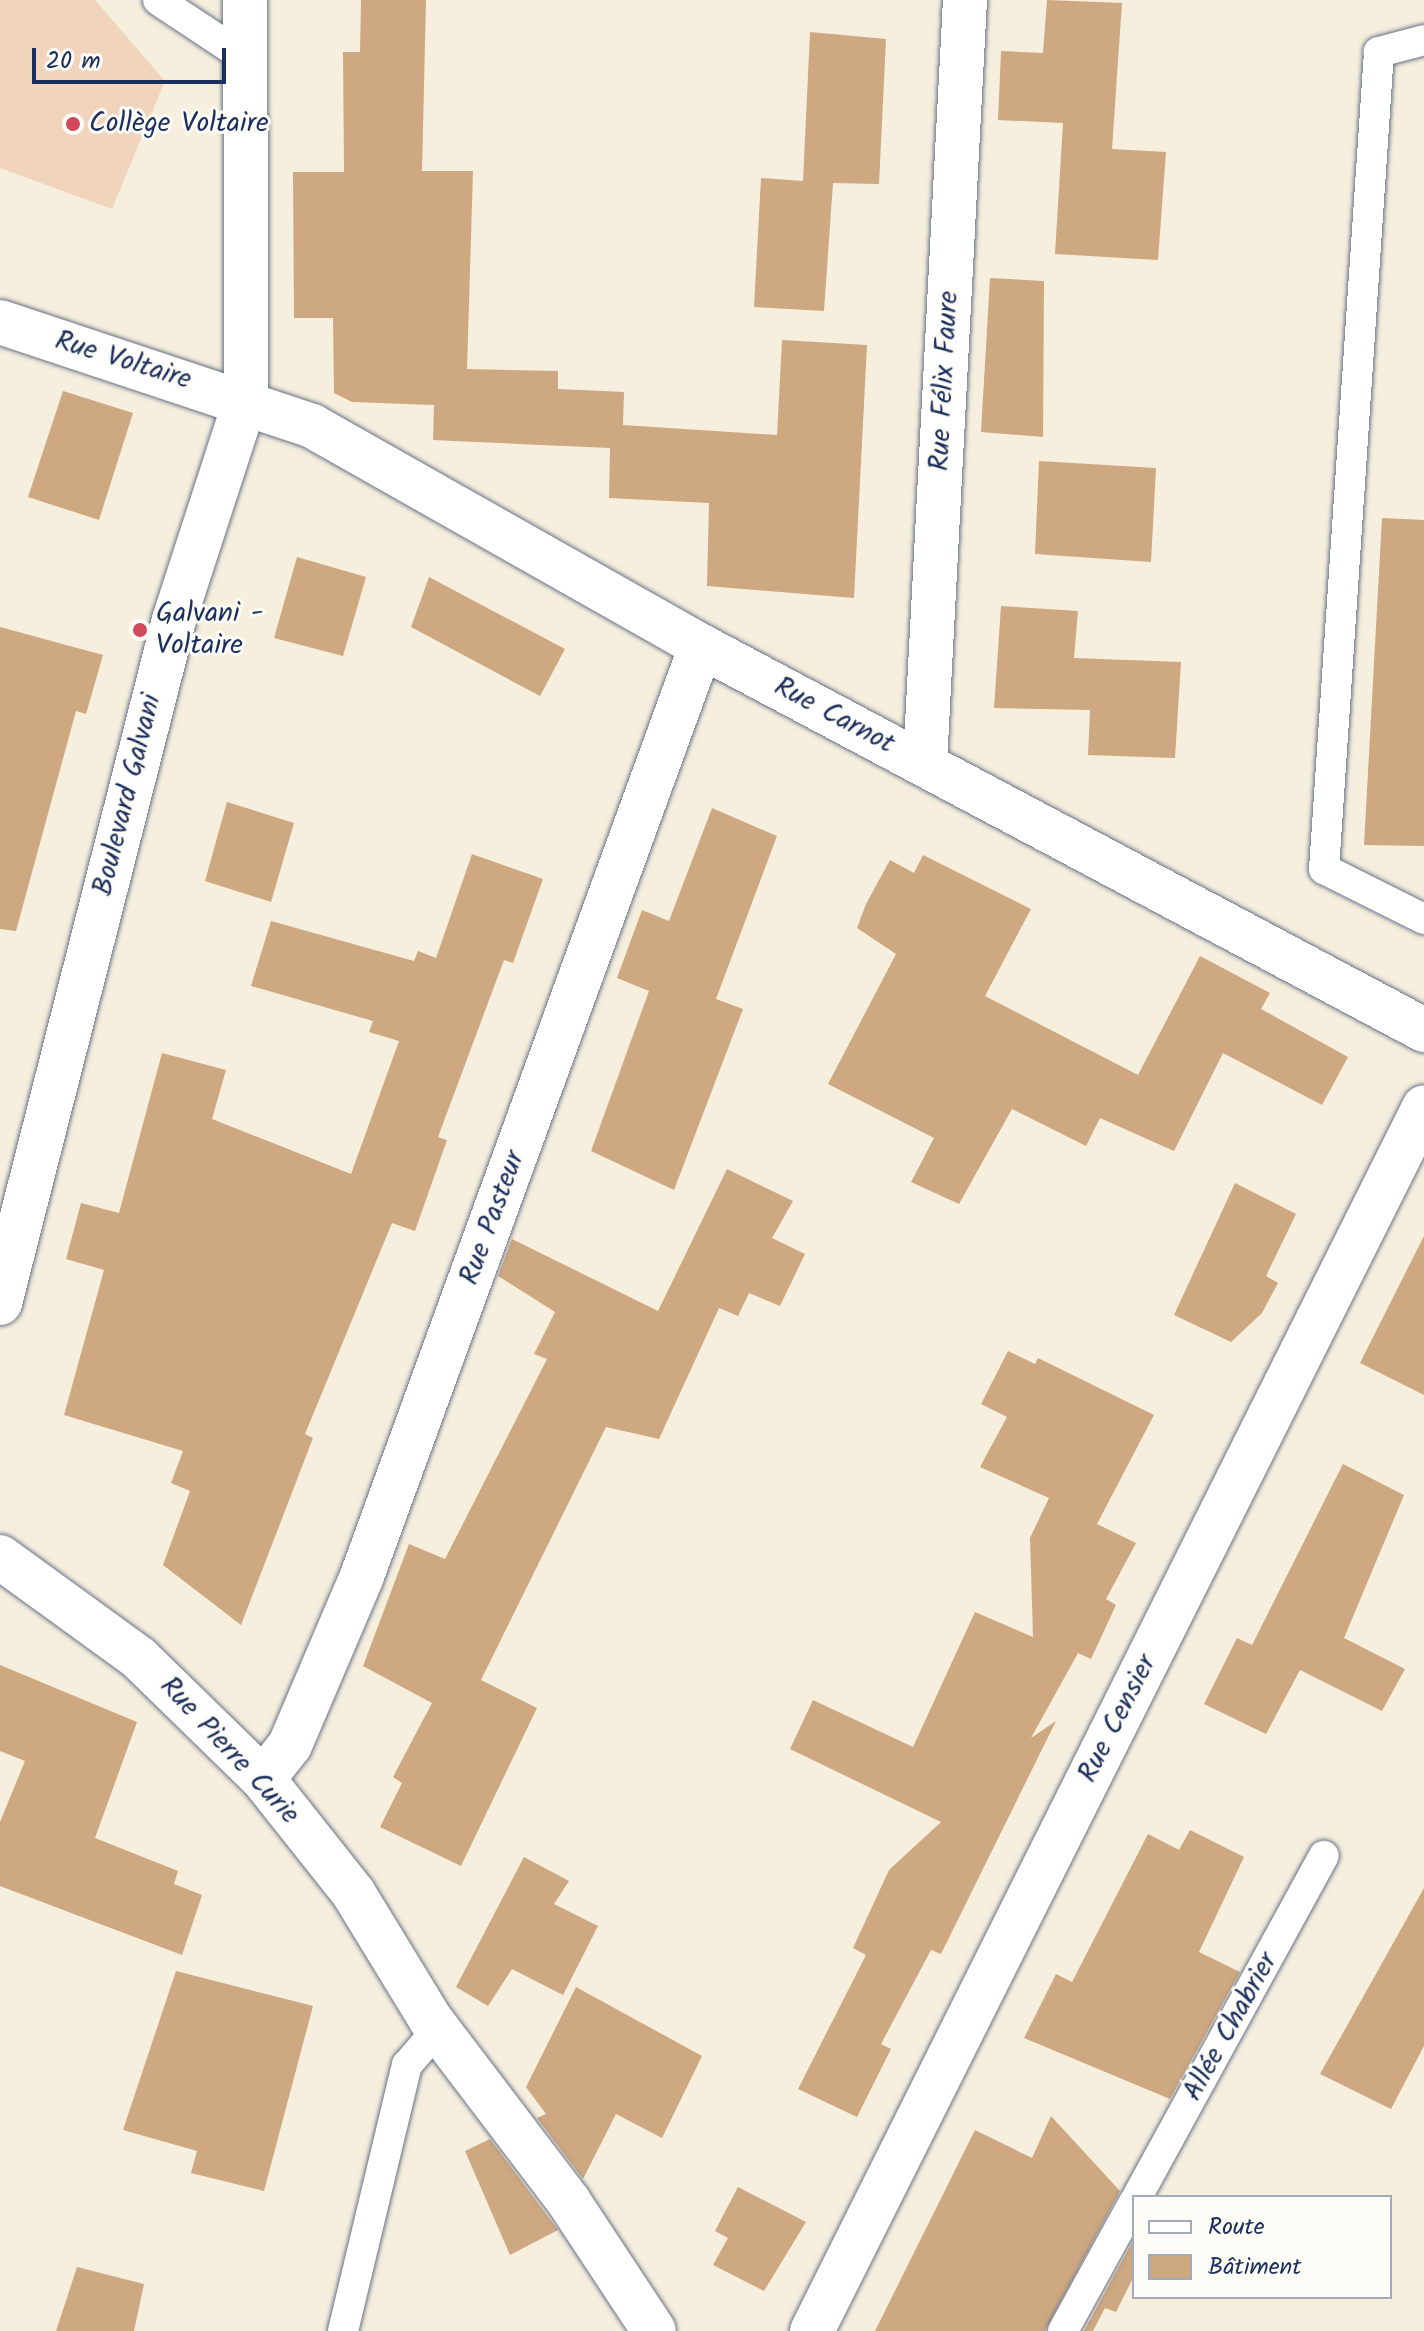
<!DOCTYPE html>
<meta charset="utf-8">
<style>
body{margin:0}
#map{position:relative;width:1424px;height:2331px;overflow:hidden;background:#f6efdd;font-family:Kalam,sans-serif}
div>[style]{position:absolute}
.built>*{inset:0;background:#f0d5bc}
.building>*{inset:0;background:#cda881}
.roads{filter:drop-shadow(0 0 2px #68728a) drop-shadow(0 0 2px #68728a)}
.lane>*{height:30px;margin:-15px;padding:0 15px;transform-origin:15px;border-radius:15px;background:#fff}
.street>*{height:44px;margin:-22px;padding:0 22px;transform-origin:22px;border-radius:22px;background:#fff}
.dots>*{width:22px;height:22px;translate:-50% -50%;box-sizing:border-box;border:4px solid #fdfcf7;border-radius:50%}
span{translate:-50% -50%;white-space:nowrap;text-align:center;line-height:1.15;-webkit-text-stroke:6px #fdfcf7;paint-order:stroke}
.poi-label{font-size:28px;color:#1b2f5e}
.left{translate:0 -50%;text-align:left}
.street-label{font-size:28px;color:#1b2f5e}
.legend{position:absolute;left:1132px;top:2195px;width:260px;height:104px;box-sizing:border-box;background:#fdfcf7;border:2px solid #a3aaba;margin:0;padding:10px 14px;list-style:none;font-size:24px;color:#1b2f5e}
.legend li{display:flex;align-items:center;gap:16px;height:40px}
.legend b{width:40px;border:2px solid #a3aaba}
.scale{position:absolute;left:32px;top:48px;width:194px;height:36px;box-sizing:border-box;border:4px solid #1b2f5e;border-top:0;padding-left:10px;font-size:24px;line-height:28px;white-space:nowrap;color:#1b2f5e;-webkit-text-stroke:6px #fdfcf7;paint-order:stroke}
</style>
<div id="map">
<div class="built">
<i style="clip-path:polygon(0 0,95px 0,165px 81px,112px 209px,0 168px)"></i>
</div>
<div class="building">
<i style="clip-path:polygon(361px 0,426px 0,422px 171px,473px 171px,467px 369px,558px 371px,558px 389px,624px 392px,623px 425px,777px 435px,782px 340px,867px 345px,854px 598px,707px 586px,709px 503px,609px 498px,610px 448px,433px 440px,434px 405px,352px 402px,334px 393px,333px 318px,294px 318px,293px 172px,344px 172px,343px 52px,360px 52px)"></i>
<i style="clip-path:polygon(1047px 0,1122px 3px,1112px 149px,1166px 152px,1158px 260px,1055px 254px,1063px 123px,998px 120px,1001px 51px,1043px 53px)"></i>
<i style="clip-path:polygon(810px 32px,886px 39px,879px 184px,833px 183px,824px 311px,754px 307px,761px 178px,803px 181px)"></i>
<i style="clip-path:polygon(990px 278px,1044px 281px,1043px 437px,981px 432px)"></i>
<i style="clip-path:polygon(63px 391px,133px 413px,99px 520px,28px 497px)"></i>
<i style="clip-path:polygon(1039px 461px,1156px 468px,1151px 562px,1035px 554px)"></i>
<i style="clip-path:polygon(1382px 518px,1424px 520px,1424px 846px,1364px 845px)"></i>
<i style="clip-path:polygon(297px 557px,366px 577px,343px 656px,274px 638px)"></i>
<i style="clip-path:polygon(429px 577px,565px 649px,540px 696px,411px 627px)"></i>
<i style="clip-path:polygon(1001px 606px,1078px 611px,1074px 658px,1181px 662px,1175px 758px,1088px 755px,1090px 710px,994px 708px)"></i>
<i style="clip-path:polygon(0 627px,103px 655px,86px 714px,76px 711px,16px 931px,0 929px)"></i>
<i style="clip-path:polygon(227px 802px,294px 823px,271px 902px,205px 881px)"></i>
<i style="clip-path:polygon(712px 808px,777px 836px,716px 999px,743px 1009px,674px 1190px,591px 1151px,649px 991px,617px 978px,642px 910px,669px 921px)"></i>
<i style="clip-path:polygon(472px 854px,543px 879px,513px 963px,504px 960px,438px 1137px,447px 1140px,415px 1231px,392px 1223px,305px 1434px,313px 1438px,241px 1625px,163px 1565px,190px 1491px,171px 1483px,183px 1451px,64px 1415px,104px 1270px,66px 1259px,81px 1203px,119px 1213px,162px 1053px,226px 1070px,212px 1119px,351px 1174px,399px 1041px,369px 1032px,373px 1021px,251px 986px,271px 921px,414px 961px,418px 951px,436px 958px)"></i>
<i style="clip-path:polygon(923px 855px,1031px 909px,985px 996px,1138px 1075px,1200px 956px,1270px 993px,1261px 1009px,1348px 1057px,1322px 1105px,1223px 1053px,1174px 1151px,1100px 1118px,1086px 1146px,1012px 1109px,959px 1204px,911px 1182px,934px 1138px,828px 1084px,896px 954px,857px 928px,866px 904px,890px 860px,914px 873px)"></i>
<i style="clip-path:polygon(727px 1169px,793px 1201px,772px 1238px,805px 1254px,780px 1306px,749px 1293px,738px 1316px,719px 1308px,659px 1439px,606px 1427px,481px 1680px,537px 1708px,461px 1866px,380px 1827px,402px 1783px,393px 1777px,432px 1703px,363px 1666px,409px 1544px,445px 1559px,547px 1359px,534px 1354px,555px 1312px,498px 1276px,512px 1239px,658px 1311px)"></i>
<i style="clip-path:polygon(1235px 1183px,1296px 1214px,1266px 1276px,1278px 1283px,1262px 1313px,1231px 1342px,1174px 1315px)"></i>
<i style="clip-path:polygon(1424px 1236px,1424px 1395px,1360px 1363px)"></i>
<i style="clip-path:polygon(1008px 1351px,1035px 1364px,1038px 1358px,1154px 1415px,1097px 1524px,1136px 1543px,1106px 1599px,1116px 1605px,1091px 1659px,1078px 1653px,1031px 1738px,1056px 1721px,941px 1954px,931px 1950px,881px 2044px,891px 2049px,857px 2117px,798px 2089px,866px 1955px,853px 1948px,889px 1870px,941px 1822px,790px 1749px,813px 1700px,913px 1747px,975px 1612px,1033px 1637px,1030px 1538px,1049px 1498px,980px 1467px,1007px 1417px,981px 1404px)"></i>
<i style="clip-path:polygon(1343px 1464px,1404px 1495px,1344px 1638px,1405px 1669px,1382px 1711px,1300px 1670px,1266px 1734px,1204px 1704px,1237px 1638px,1252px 1645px)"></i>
<i style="clip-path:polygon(0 1665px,137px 1722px,95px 1838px,178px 1871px,174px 1884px,202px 1895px,182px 1955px,0 1886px,0 1822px,25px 1761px,0 1751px)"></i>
<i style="clip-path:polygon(1190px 1830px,1244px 1857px,1199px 1952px,1240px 1972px,1170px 2099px,1024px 2038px,1056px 1974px,1072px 1982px,1148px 1834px,1179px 1850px)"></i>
<i style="clip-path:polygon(524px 1857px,569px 1881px,554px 1904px,598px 1926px,563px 1995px,512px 1969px,488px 2006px,456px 1987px)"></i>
<i style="clip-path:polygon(1424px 1888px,1424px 2046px,1391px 2109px,1320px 2074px)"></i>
<i style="clip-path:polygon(176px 1971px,313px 2006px,264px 2191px,191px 2173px,197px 2151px,123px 2130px)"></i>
<i style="clip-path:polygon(576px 1987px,702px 2056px,662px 2138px,616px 2114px,583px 2179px,537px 2118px,546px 2114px,526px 2087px)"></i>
<i style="clip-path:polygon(1051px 2116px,1120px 2191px,1045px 2331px,875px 2331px,975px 2130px,1032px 2158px)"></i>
<i style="clip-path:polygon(490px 2139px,558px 2230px,510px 2255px,465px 2151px)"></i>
<i style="clip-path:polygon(738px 2187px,806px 2222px,764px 2291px,713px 2265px,728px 2238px,715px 2231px)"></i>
<i style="clip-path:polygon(1134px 2239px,1134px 2276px,1116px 2312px,1105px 2308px,1093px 2331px,1084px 2331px)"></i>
<i style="clip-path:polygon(77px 2267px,144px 2284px,134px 2331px,56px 2331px)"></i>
</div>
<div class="roads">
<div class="lane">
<i style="left:158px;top:0;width:103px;rotate:33.5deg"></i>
<i style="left:1424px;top:40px;width:47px;rotate:165.1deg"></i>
<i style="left:1379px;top:52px;width:819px;rotate:93.85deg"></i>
<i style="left:1324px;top:869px;width:112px;rotate:26.6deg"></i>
<i style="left:1137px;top:2197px;width:389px;rotate:-61.3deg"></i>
<i style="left:343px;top:2331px;width:274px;rotate:-76.5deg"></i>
<i style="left:407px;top:2065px;width:48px;rotate:-49.3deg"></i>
<i style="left:1063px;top:2331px;width:147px;rotate:-61.2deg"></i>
</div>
<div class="street">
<i style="left:0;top:322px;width:329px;rotate:18.4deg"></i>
<i style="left:312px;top:426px;width:447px;rotate:29.5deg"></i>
<i style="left:701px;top:646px;width:819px;rotate:27.97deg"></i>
<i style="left:925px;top:763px;width:764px;rotate:-87deg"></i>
<i style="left:0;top:1303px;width:705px;rotate:-75.71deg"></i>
<i style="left:174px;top:620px;width:232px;rotate:-72deg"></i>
<i style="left:246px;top:399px;width:399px;rotate:-90.1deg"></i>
<i style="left:0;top:1557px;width:172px;rotate:36deg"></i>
<i style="left:139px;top:1658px;width:173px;rotate:44.3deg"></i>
<i style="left:263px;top:1779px;width:147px;rotate:51.6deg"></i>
<i style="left:354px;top:1894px;width:148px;rotate:58.6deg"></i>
<i style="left:431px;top:2020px;width:228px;rotate:52.8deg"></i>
<i style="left:569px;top:2202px;width:154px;rotate:56.6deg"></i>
<i style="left:263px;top:1779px;width:43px;rotate:-51.5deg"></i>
<i style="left:290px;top:1745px;width:184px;rotate:-66.9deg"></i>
<i style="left:362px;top:1576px;width:990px;rotate:-69.97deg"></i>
<i style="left:812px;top:2331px;width:1368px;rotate:-63.43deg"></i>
</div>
</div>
<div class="dots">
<i style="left:73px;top:124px;background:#d1495b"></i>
<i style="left:140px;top:630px;background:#d1495b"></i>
</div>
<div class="poi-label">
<span class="left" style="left:89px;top:124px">Collège Voltaire</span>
<span class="left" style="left:156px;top:630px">Galvani -<br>Voltaire</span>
</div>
<div class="street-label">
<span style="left:123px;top:361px;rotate:17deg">Rue Voltaire</span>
<span style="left:945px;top:381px;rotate:-87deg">Rue Félix Faure</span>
<span style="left:834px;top:716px;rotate:28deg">Rue Carnot</span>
<span style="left:128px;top:795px;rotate:-76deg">Boulevard Galvani</span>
<span style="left:493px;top:1218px;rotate:-70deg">Rue Pasteur</span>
<span style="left:1118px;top:1719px;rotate:-63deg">Rue Censier</span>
<span style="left:229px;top:1751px;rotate:47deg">Rue Pierre Curie</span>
<span style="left:1231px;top:2027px;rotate:-61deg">Allée Chabrier</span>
</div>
<ul class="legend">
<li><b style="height:10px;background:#fff"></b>Route</li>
<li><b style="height:22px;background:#cda881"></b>Bâtiment</li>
</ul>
<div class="scale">20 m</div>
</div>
